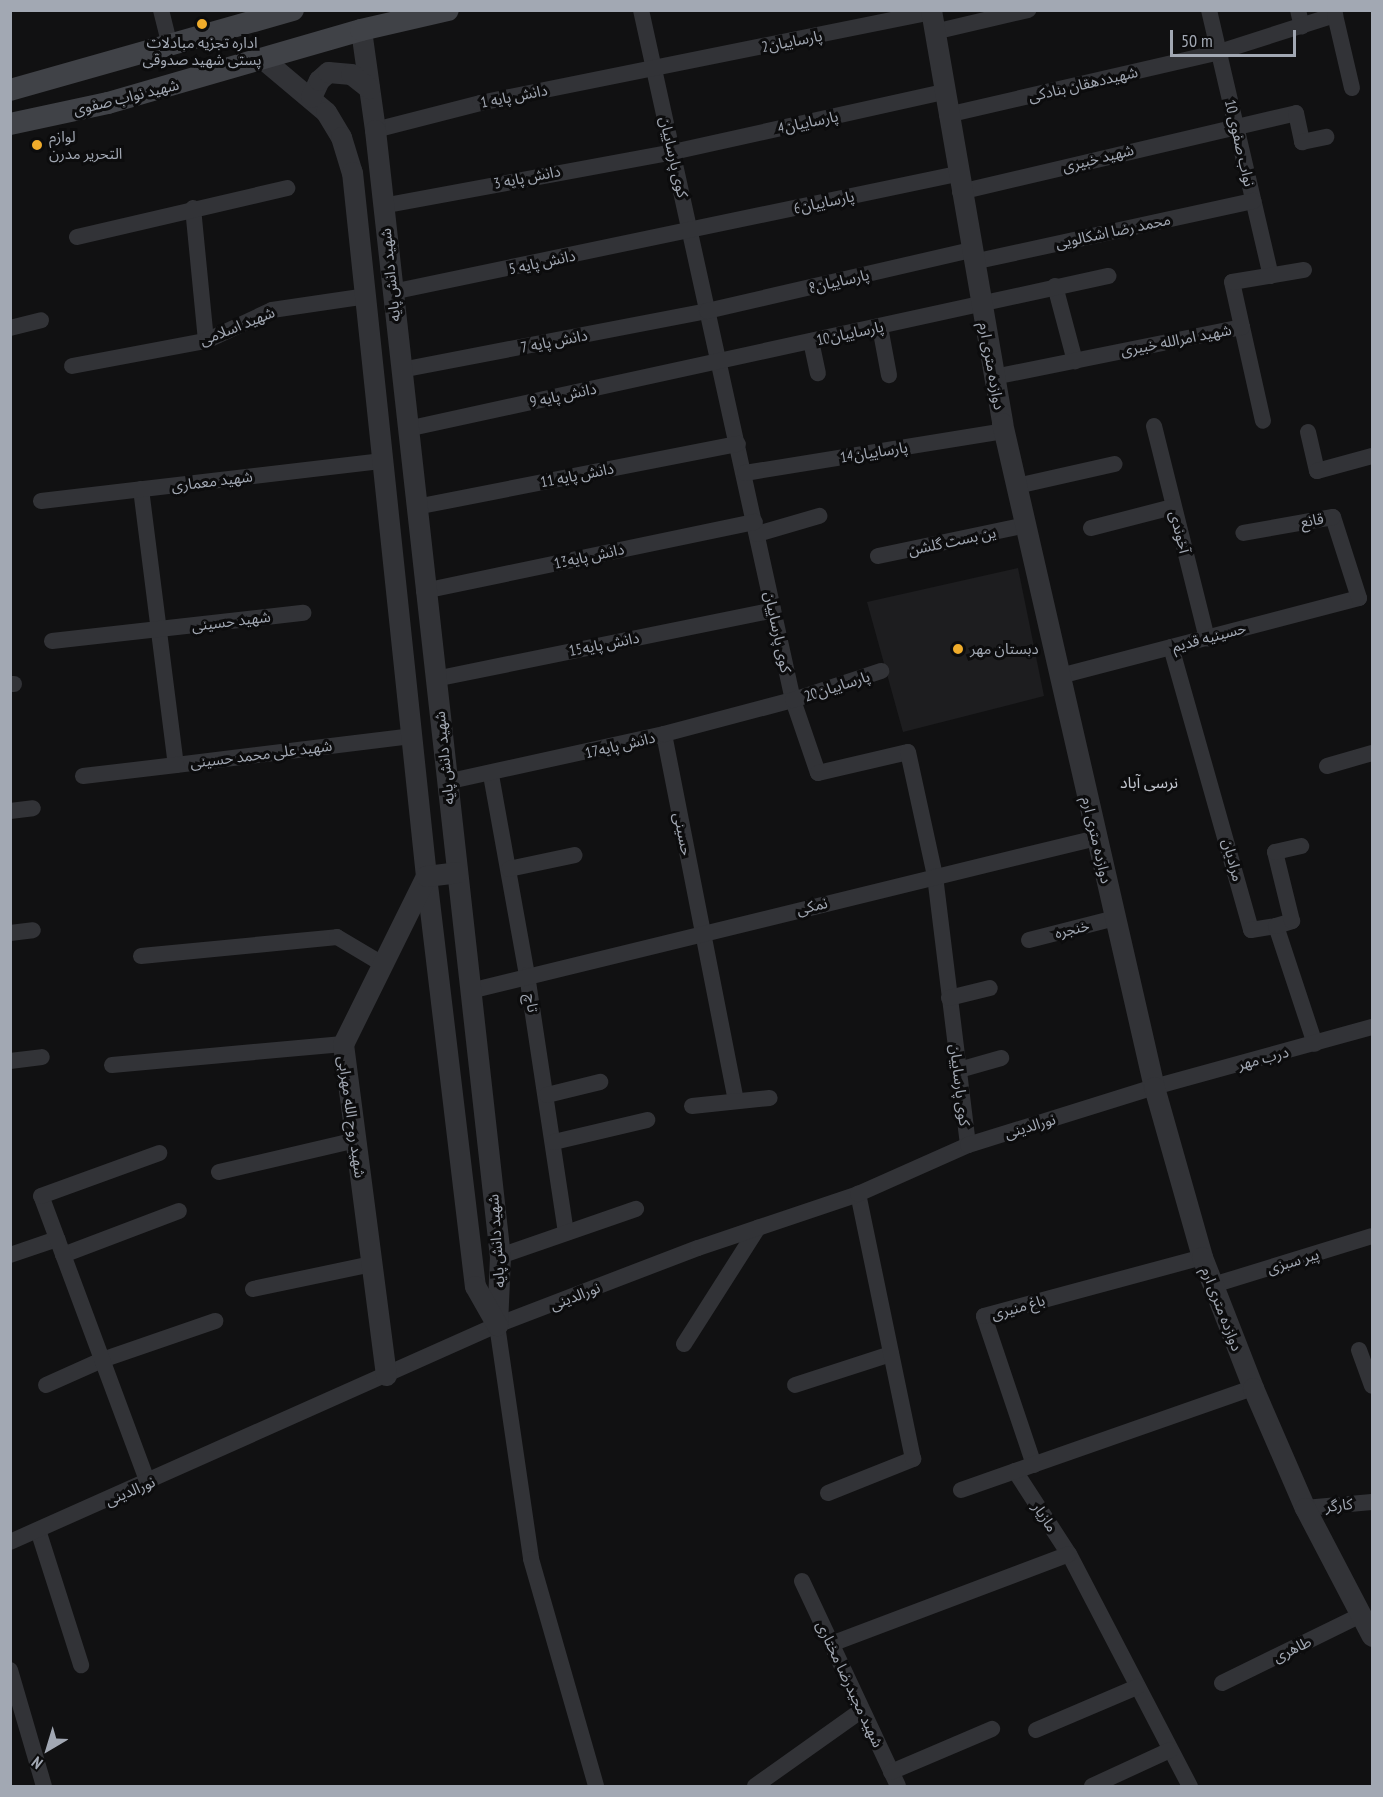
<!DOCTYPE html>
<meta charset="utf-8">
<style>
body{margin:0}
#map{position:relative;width:1383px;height:1797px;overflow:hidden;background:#111112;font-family:"PT Sans Narrow","Noto Sans Arabic",sans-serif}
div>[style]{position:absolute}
.built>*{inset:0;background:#1d1d1f}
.minor>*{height:16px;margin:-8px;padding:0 8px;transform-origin:8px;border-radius:8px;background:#323337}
.tertiary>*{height:21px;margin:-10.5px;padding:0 10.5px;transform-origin:10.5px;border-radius:10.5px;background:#323337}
.secondary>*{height:22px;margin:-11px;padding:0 11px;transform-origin:11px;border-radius:11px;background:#404247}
.dots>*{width:16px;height:16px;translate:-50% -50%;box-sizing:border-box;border:3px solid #0c0c0d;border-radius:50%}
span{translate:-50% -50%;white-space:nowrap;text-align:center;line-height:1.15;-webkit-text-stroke:6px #0c0c0d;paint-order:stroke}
.street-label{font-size:15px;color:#a2a8b3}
.poi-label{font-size:15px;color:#a2a8b3}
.left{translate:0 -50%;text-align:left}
.neighbourhood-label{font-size:16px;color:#c3c6cf}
.frame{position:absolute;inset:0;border:12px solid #a2a8b3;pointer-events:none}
.north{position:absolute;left:18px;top:1719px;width:60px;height:60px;-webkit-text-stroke:4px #0c0c0d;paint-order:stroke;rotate:218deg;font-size:16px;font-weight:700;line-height:24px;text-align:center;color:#a2a8b3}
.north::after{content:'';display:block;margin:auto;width:21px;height:27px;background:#a2a8b3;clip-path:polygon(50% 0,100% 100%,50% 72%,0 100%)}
.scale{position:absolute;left:1170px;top:30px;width:126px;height:27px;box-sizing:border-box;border:3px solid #a2a8b3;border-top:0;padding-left:8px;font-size:18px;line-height:21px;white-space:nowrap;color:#a2a8b3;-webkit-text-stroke:4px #0c0c0d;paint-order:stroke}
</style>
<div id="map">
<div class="built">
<i style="clip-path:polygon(1018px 568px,1044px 696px,903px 732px,867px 602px)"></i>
</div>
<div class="minor">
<i style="left:161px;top:10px;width:36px;rotate:76deg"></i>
<i style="left:641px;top:10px;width:707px;rotate:77.58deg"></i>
<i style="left:793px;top:700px;width:77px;rotate:71.1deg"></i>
<i style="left:818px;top:773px;width:92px;rotate:-13.1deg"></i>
<i style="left:908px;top:752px;width:127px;rotate:77.7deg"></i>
<i style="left:935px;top:876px;width:271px;rotate:83deg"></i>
<i style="left:1209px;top:10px;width:273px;rotate:76.9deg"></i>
<i style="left:1298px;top:10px;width:17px;rotate:77deg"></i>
<i style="left:934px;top:32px;width:97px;rotate:-13.2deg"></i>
<i style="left:947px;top:115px;width:279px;rotate:-13deg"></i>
<i style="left:1219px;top:52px;width:122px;rotate:-17.7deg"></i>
<i style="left:1335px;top:15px;width:75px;rotate:76.9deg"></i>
<i style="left:375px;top:130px;width:108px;rotate:-14.4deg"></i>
<i style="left:480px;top:103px;width:460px;rotate:-11.4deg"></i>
<i style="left:960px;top:192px;width:345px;rotate:-13.2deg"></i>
<i style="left:1296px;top:113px;width:30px;rotate:78deg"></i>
<i style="left:1302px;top:142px;width:25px;rotate:-12deg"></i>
<i style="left:382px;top:206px;width:296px;rotate:-10.5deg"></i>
<i style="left:673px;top:152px;width:277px;rotate:-12.5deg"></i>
<i style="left:193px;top:208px;width:134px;rotate:84.4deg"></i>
<i style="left:77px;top:237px;width:216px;rotate:-13.1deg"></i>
<i style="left:973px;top:262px;width:287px;rotate:-12.3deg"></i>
<i style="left:1055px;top:286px;width:78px;rotate:75.1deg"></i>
<i style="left:392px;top:292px;width:577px;rotate:-11.8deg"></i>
<i style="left:880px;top:327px;width:49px;rotate:79.4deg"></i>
<i style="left:1242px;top:327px;width:96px;rotate:77.4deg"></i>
<i style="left:10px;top:328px;width:32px;rotate:-14deg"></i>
<i style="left:811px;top:341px;width:33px;rotate:78deg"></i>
<i style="left:72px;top:366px;width:136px;rotate:-10.6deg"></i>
<i style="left:206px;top:341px;width:73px;rotate:-25.2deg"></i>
<i style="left:272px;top:310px;width:96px;rotate:-8.4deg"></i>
<i style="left:401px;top:370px;width:312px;rotate:-10.9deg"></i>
<i style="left:707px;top:311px;width:271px;rotate:-13deg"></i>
<i style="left:994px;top:377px;width:253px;rotate:-11.4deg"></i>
<i style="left:1242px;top:327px;width:46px;rotate:-102.5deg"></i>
<i style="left:1232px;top:282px;width:73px;rotate:-9.5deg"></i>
<i style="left:1154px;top:426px;width:219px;rotate:76deg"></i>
<i style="left:407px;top:429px;width:718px;rotate:-12.31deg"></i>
<i style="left:1308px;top:432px;width:40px;rotate:77deg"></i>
<i style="left:1317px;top:471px;width:57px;rotate:-15.3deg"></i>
<i style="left:745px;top:473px;width:262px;rotate:-9.2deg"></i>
<i style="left:1017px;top:486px;width:100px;rotate:-12.7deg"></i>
<i style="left:141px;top:489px;width:278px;rotate:82.8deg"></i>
<i style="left:176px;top:765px;width:237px;rotate:-7deg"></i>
<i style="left:41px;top:501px;width:344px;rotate:-6.7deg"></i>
<i style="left:416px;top:507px;width:328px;rotate:-11.1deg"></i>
<i style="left:1091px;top:528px;width:85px;rotate:-14.4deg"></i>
<i style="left:757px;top:534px;width:65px;rotate:-16.2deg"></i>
<i style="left:878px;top:556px;width:151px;rotate:-11.8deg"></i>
<i style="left:424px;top:591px;width:338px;rotate:-11.8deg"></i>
<i style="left:52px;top:641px;width:253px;rotate:-6.4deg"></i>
<i style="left:1171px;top:647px;width:294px;rotate:74.2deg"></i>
<i style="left:1251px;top:930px;width:25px;rotate:-9deg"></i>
<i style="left:1276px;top:926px;width:124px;rotate:71.7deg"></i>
<i style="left:1060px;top:676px;width:309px;rotate:-14.6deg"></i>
<i style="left:1359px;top:598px;width:85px;rotate:-107.8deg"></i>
<i style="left:1333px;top:517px;width:91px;rotate:169.9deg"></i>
<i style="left:435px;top:679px;width:345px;rotate:-11.5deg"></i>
<i style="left:10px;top:684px;width:4px"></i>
<i style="left:664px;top:734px;width:374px;rotate:78.9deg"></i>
<i style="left:1327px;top:766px;width:47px;rotate:-16.1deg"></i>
<i style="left:491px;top:775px;width:203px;rotate:79.8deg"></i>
<i style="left:527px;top:975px;width:260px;rotate:81.4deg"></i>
<i style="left:83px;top:776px;width:94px;rotate:-6.7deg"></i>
<i style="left:446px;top:782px;width:223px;rotate:-12.4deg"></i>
<i style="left:664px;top:734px;width:133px;rotate:-14.8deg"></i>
<i style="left:793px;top:700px;width:93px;rotate:-18.2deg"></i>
<i style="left:10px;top:811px;width:23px;rotate:-7deg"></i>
<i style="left:509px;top:869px;width:67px;rotate:-12deg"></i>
<i style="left:1276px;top:926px;width:17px;rotate:-17deg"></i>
<i style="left:1292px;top:921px;width:71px;rotate:-103.8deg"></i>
<i style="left:1275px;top:852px;width:27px;rotate:-13deg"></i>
<i style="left:10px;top:933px;width:23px;rotate:-7deg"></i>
<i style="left:1029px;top:940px;width:89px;rotate:-14.3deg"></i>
<i style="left:141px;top:956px;width:197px;rotate:-5.5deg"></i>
<i style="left:337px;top:937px;width:55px;rotate:30.8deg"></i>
<i style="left:470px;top:991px;width:644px;rotate:-13.73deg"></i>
<i style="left:949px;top:998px;width:42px;rotate:-13.7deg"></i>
<i style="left:10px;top:1061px;width:32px;rotate:-7deg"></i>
<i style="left:112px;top:1065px;width:232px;rotate:-5.2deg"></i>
<i style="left:959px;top:1070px;width:44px;rotate:-15.9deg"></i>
<i style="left:547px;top:1095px;width:55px;rotate:-13.8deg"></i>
<i style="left:692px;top:1106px;width:78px;rotate:-5.9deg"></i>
<i style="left:554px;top:1142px;width:96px;rotate:-13.3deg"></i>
<i style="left:219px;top:1172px;width:141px;rotate:-13.1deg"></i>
<i style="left:10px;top:1255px;width:50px;rotate:-18.8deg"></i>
<i style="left:63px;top:1255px;width:124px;rotate:-20.8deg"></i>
<i style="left:500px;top:1256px;width:144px;rotate:-19.1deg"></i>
<i style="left:1213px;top:1285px;width:166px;rotate:-17.1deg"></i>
<i style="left:253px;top:1289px;width:122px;rotate:-11.9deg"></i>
<i style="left:497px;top:1325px;width:236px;rotate:81.7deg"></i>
<i style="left:531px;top:1559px;width:236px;rotate:74deg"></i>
<i style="left:684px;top:1344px;width:138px;rotate:-57.5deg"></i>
<i style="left:1359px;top:1350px;width:38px;rotate:70deg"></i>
<i style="left:46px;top:1385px;width:61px;rotate:-24.1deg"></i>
<i style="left:102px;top:1360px;width:120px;rotate:-19deg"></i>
<i style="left:795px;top:1385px;width:101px;rotate:-17.9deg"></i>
<i style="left:1034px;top:1465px;width:157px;rotate:-108.6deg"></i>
<i style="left:984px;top:1316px;width:226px;rotate:-15.1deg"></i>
<i style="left:1015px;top:1471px;width:99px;rotate:57deg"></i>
<i style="left:1069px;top:1554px;width:262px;rotate:62.5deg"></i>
<i style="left:148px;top:1483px;width:306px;rotate:-110.4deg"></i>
<i style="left:41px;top:1196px;width:126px;rotate:-20deg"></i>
<i style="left:961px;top:1490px;width:309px;rotate:-19.3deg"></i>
<i style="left:828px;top:1493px;width:92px;rotate:-21.8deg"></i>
<i style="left:913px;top:1459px;width:271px;rotate:-101.7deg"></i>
<i style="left:1305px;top:1508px;width:67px;rotate:-5.1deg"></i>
<i style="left:38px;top:1530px;width:142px;rotate:72.3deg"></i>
<i style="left:10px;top:1542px;width:533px;rotate:-24.02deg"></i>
<i style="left:497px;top:1325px;width:215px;rotate:-21deg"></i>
<i style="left:698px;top:1248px;width:169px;rotate:-18.6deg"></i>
<i style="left:858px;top:1194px;width:120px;rotate:-24deg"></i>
<i style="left:968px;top:1145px;width:195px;rotate:-17.3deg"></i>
<i style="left:1154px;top:1087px;width:226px;rotate:-15.4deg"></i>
<i style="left:802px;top:1581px;width:226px;rotate:64.9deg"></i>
<i style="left:831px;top:1644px;width:254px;rotate:-20.7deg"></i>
<i style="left:10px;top:1670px;width:121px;rotate:73.7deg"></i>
<i style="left:1222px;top:1683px;width:155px;rotate:-26.1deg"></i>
<i style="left:1036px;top:1730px;width:110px;rotate:-23.1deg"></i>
<i style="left:891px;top:1772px;width:110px;rotate:-23.1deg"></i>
<i style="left:755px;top:1786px;width:131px;rotate:-35.4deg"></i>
<i style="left:1092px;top:1786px;width:86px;rotate:-24.8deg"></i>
</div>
<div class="tertiary">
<i style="left:931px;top:10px;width:419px;rotate:80.2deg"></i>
<i style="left:1002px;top:423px;width:681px;rotate:77.11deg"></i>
<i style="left:1154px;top:1087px;width:177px;rotate:74.2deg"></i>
<i style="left:1202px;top:1257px;width:141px;rotate:68.7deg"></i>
<i style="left:1253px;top:1388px;width:131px;rotate:66.6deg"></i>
<i style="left:1305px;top:1508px;width:144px;rotate:62.4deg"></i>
<i style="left:361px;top:30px;width:101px;rotate:82deg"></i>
<i style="left:375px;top:130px;width:1133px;rotate:83.67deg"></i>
<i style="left:500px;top:1256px;width:69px;rotate:92.5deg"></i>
<i style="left:263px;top:59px;width:82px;rotate:40.1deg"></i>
<i style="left:326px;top:112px;width:29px;rotate:59deg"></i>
<i style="left:341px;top:137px;width:37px;rotate:73deg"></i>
<i style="left:352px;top:172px;width:708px;rotate:84deg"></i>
<i style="left:426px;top:876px;width:413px;rotate:83.2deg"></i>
<i style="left:475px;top:1286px;width:45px;rotate:60.6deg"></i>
<i style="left:311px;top:97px;width:19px;rotate:-65deg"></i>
<i style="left:319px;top:80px;width:12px;rotate:-42deg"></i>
<i style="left:328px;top:72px;width:23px;rotate:5deg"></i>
<i style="left:351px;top:74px;width:23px;rotate:38deg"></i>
<i style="left:386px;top:1375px;width:334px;rotate:-97.4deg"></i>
<i style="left:343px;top:1044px;width:187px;rotate:-63.7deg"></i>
<i style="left:426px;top:876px;width:31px;rotate:-7deg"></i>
</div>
<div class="secondary">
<i style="left:10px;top:90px;width:294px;rotate:-15.8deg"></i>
<i style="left:10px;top:124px;width:100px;rotate:-12.1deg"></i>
<i style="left:108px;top:103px;width:263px;rotate:-16.1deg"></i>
<i style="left:361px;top:30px;width:89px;rotate:-12.9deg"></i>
</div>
<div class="dots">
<i style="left:202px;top:24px;background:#f0ac2b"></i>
<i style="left:37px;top:145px;background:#f0ac2b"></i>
<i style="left:958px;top:649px;background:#f0ac2b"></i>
</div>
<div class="street-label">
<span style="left:792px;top:41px;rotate:-11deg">پارساییان2</span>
<span style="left:1083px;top:84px;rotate:-13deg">شهیددهقان بنادکی</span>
<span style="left:514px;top:96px;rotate:-11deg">دانش پایه 1</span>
<span style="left:126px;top:97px;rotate:-14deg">شهید نواب صفوی</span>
<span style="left:808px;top:122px;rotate:-12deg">پارساییان4</span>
<span style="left:1240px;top:143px;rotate:77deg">نواب صفوی 10</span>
<span style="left:674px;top:157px;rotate:77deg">کوی پارساییان</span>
<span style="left:1098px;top:158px;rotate:-14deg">شهید خبیری</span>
<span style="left:527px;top:177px;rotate:-11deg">دانش پایه 3</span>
<span style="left:824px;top:202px;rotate:-12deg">پارساییان6</span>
<span style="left:1113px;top:231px;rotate:-12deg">محمد رضا اشکالویی</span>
<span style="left:542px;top:262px;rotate:-12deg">دانش پایه 5</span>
<span style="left:390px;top:275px;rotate:-96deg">شهید دانش پایه</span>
<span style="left:839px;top:281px;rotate:-13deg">پارساییان8</span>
<span style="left:237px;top:326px;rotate:-22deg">شهید اسلامی</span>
<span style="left:850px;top:333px;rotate:-12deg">پارساییان10</span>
<span style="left:1176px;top:340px;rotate:-11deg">شهید امرالله خبیری</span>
<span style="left:554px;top:341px;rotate:-11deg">دانش پایه 7</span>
<span style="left:992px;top:366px;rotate:80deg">دوازده متری ارم</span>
<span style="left:563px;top:395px;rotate:-12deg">دانش پایه 9</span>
<span style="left:874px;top:452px;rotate:-9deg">پارساییان14</span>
<span style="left:577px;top:475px;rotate:-11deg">دانش پایه 11</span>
<span style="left:212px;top:481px;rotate:-7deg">شهید معماری</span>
<span style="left:1312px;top:520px;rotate:-10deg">قانع</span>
<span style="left:1180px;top:532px;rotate:76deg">آخوندی</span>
<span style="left:952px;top:541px;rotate:-12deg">ین بست گلشن</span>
<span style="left:589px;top:556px;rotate:-12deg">دانش پایه13</span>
<span style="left:231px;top:621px;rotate:-7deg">شهید حسینی</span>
<span style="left:778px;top:632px;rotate:78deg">کوی پارساییان</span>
<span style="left:1209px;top:637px;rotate:-15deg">حسینیه قدیم</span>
<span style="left:604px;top:644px;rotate:-11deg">دانش پایه15</span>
<span style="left:837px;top:686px;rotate:-18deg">پارساییان20</span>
<span style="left:620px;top:745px;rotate:-13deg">دانش پایه17</span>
<span style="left:261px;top:754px;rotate:-7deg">شهید علی محمد حسینی</span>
<span style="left:444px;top:758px;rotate:-96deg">شهید دانش پایه</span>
<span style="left:683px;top:834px;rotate:79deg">حسینی</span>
<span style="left:1097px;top:840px;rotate:77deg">دوازده متری ارم</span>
<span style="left:1233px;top:860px;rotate:75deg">مرادیان</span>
<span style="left:812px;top:906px;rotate:-14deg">نمکی</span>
<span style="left:1072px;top:929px;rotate:-14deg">خنجره</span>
<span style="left:532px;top:1003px;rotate:81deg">تاچ</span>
<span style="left:1263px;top:1058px;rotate:-15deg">درب مهر</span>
<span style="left:960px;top:1085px;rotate:83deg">کوی پارساییان</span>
<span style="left:352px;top:1117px;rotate:82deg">شهید روح الله مهرابی</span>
<span style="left:1030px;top:1126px;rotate:-17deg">نورالدینی</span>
<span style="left:496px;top:1241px;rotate:-94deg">شهید دانش پایه</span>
<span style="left:1293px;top:1261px;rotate:-17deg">پیر سبزی</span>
<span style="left:575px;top:1296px;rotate:-21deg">نورالدینی</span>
<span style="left:1018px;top:1307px;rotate:-16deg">باغ منیری</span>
<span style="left:1222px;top:1309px;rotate:69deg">دوازده متری ارم</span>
<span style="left:130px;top:1491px;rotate:-23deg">نورالدینی</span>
<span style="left:1339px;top:1505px;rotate:-6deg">کارگر</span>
<span style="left:1045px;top:1517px;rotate:57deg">مازیار</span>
<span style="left:1292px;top:1649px;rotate:-26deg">طاهری</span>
<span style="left:850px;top:1684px;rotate:65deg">شهید مجیدرضا مختاری</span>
</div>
<div class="poi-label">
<span style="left:202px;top:51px">اداره تجزیه مبادلات<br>پستی شهید صدوقی</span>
<span class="left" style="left:49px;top:145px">لوازم<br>التحریر مدرن</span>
<span class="left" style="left:970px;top:649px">دبستان مهر</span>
</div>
<div class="neighbourhood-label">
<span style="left:1149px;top:782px">نرسی آباد</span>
</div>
<div class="frame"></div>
<div class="north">N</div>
<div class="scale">50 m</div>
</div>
